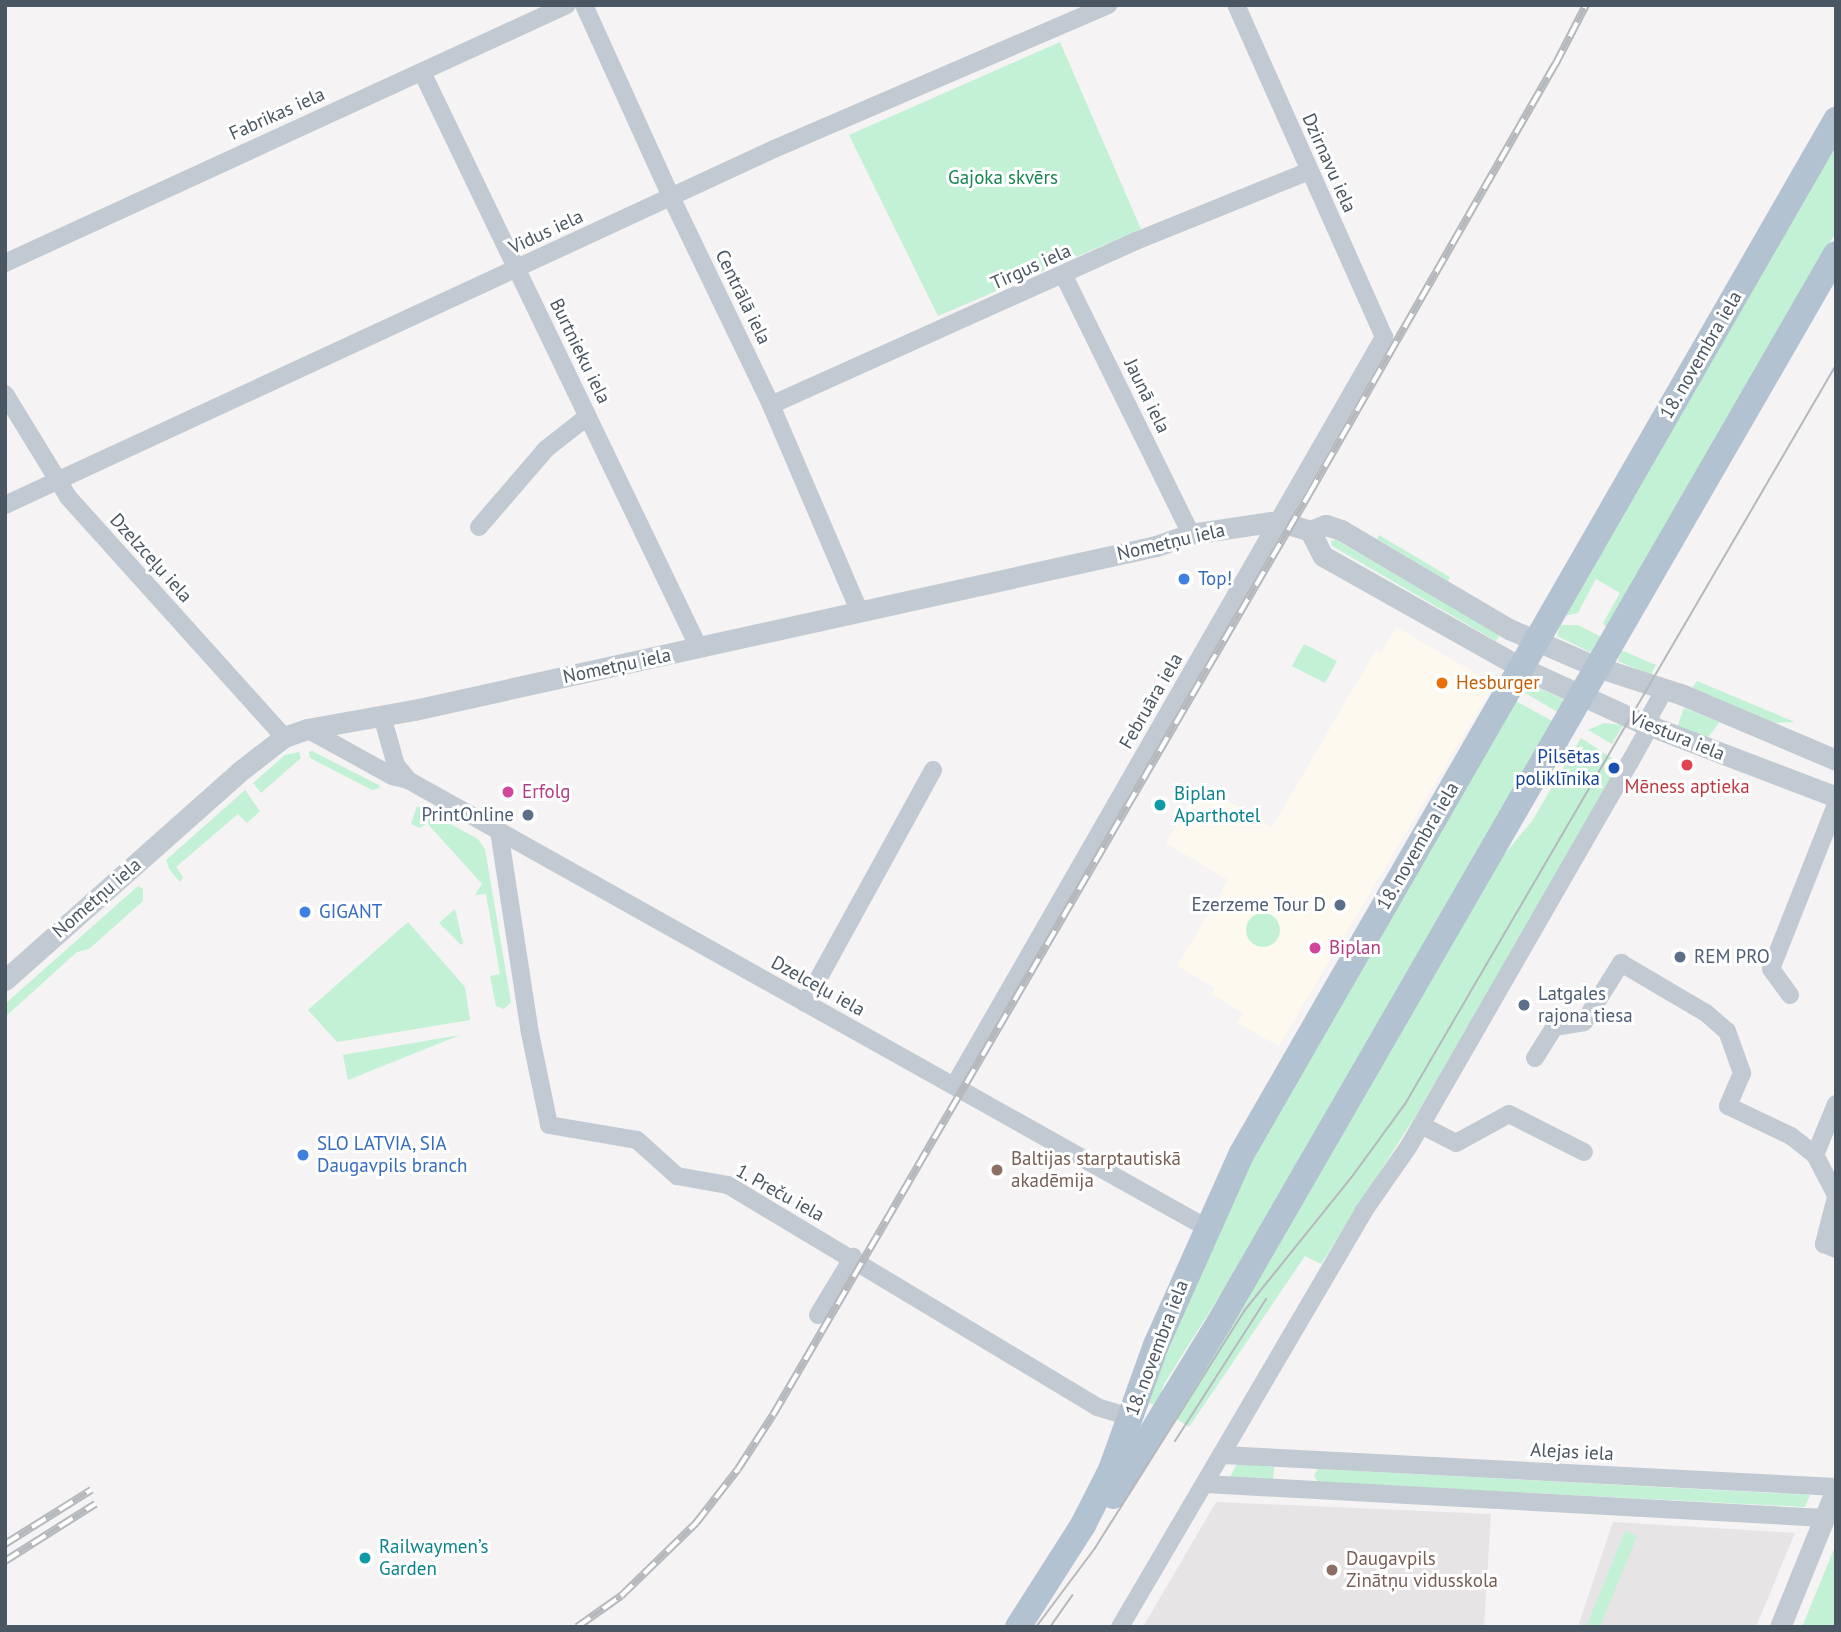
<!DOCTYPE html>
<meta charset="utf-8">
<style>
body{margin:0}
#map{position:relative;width:1841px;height:1632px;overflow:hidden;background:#f5f3f3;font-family:"PT Sans",sans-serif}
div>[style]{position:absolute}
.commercial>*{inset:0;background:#fdf9ef}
.education>*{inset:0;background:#e6e4e5}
.green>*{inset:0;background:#c3f1d5}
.round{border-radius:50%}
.minor>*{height:18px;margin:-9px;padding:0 9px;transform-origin:9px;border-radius:9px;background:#c1cad2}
.tertiary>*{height:21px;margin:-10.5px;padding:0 10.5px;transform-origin:10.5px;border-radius:10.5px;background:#c1cad2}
.primary>*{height:26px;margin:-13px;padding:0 13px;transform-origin:13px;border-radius:13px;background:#b3c2d1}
.tram>*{height:2px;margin:-1px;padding:0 1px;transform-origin:1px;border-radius:1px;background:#b5b8bd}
.rail>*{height:8px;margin-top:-4px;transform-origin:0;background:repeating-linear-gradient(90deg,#fff 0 16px,#b5b8bd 0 32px);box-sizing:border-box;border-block:2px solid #b5b8bd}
.dots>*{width:19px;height:19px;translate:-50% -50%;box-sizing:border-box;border:4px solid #fff;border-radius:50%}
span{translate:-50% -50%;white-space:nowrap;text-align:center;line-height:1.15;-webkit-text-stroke:6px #fff;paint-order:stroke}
.street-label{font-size:19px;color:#4a5661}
.park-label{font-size:19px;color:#17864f}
.shop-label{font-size:19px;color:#366cbe}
.left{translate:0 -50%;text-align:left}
.food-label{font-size:19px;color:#c56008}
.transit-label{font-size:19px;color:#164399}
.right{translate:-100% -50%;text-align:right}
.health-label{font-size:19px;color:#be3a42}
.hotel-label{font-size:19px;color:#b23c85}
.culture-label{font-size:19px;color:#0d838f}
.service-label{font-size:19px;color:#4e5e75}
.education-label{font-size:19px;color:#785e54}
.frame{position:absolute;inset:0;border:7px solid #4a5661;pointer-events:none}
</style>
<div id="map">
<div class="commercial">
<i style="clip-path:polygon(1396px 627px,1494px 684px,1279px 1046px,1237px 1023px,1243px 1013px,1211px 994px,1215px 988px,1177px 966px,1228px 880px,1166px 843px,1200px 785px,1272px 827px,1376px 650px,1381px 653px)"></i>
</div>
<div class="education">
<i style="clip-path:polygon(1216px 1502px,1491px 1514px,1484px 1627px,1143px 1627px)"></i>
<i style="clip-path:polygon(1613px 1522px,1795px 1533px,1756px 1627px,1578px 1627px)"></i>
</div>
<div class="green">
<i style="clip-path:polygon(1060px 42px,1141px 229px,938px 316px,849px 135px)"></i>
<i style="clip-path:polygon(1836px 143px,1836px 232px,1607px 629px,1603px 623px,1620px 593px,1596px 579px,1578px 613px,1564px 616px)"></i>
<i style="clip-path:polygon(1379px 535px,1450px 577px,1448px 581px,1377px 539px)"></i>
<i style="clip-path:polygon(1336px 540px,1500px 635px,1496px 641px,1332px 546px,1331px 541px)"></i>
<i style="clip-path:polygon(1560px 625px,1578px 625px,1602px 637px,1596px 649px,1590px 652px,1557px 636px)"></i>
<i style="clip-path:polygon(1304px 644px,1337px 661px,1325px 683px,1292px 666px)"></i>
<i style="clip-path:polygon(1621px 650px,1656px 665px,1651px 675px,1618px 661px)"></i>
<i style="clip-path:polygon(1697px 681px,1795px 722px,1773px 723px,1692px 688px)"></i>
<i style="clip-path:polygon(1530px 684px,1563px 699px,1565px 703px,1559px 713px,1522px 691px)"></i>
<i style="clip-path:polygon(1516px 701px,1554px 722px,1235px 1271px,1164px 1384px,1157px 1406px,1147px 1402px,1170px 1341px,1248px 1166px)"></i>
<i style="clip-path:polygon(1684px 708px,1719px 722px,1719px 723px,1708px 737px,1677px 727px)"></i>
<i style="clip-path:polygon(1604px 723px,1623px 725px,1612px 744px,1588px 730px)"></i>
<i style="clip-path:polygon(1581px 738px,1621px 764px,1416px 1115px,1321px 1264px,1305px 1256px,1189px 1427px,1172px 1416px,1502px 857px,1532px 821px)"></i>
<i style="clip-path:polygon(312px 751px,379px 785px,380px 788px,372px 790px,310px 758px,309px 752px)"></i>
<i style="clip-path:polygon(299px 752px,301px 758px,261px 793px,253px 783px,285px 755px)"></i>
<i style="clip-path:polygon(245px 790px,260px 811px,247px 823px,238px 814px,176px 867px,183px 877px,180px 882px,169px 869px,166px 860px)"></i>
<i style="clip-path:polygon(417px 806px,478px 839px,485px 849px,511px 1002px,504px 1009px,496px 1006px,490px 976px,500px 974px,486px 894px,475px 895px,482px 884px,427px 823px,420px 828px,411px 824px)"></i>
<i style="clip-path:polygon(138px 886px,143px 889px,143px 901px,89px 949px,77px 952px,5px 1017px,5px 1004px)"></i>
<i style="clip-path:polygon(455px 909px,463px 943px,461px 945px,439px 923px)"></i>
<i class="round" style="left:1246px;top:913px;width:34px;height:34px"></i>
<i style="clip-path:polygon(408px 922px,465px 987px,470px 1020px,337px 1042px,308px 1010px)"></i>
<i style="clip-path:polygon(460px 1035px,348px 1080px,343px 1055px)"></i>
<i style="clip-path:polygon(1237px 1464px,1274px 1467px,1273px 1480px,1230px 1477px)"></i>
<i style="clip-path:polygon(1318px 1469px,1810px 1495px,1805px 1507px,1318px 1482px,1314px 1475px)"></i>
<i style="clip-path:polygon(1625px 1531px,1637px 1536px,1600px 1627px,1586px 1627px)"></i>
<i style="clip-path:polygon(1836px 1544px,1836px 1627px,1802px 1627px)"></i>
</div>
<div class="minor">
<i style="left:584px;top:5px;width:211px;rotate:65.6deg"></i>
<i style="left:671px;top:197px;width:231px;rotate:64.3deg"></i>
<i style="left:771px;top:405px;width:223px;rotate:66.8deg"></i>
<i style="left:422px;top:72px;width:639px;rotate:64.32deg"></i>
<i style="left:5px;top:263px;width:618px;rotate:-24.66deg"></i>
<i style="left:1064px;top:276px;width:288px;rotate:63.8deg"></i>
<i style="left:5px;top:394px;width:121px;rotate:58.5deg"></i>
<i style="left:68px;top:497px;width:323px;rotate:48deg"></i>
<i style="left:771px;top:405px;width:400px;rotate:-24.2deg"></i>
<i style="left:1136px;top:241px;width:187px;rotate:-22deg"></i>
<i style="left:5px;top:505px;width:847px;rotate:-24.84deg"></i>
<i style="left:774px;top:149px;width:364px;rotate:-23.3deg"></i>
<i style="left:479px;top:527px;width:103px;rotate:-49.3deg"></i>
<i style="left:546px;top:449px;width:53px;rotate:-38.2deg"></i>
<i style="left:382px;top:716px;width:51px;rotate:74.1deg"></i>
<i style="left:396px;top:765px;width:19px;rotate:51deg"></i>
<i style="left:307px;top:729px;width:97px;rotate:28.9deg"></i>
<i style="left:392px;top:776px;width:16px;rotate:14deg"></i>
<i style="left:408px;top:780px;width:916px;rotate:29.28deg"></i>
<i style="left:499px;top:831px;width:204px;rotate:81.3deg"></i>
<i style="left:530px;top:1033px;width:94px;rotate:78.3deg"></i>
<i style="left:549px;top:1125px;width:89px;rotate:9.7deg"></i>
<i style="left:637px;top:1140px;width:54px;rotate:42deg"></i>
<i style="left:677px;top:1176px;width:52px;rotate:10deg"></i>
<i style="left:728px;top:1185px;width:431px;rotate:31deg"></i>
<i style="left:1097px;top:1407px;width:34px;rotate:17deg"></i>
<i style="left:1790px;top:995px;width:32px;rotate:-126deg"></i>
<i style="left:1771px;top:969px;width:176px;rotate:-68.4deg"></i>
<i style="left:805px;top:1003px;width:266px;rotate:-61.2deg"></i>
<i style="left:1535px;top:1058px;width:36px;rotate:-58deg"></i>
<i style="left:1554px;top:1027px;width:30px;rotate:-9deg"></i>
<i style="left:1584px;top:1022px;width:70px;rotate:-57.9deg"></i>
<i style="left:1621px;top:963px;width:99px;rotate:30.5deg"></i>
<i style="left:1706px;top:1013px;width:28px;rotate:41deg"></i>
<i style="left:1727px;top:1031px;width:45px;rotate:70.3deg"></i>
<i style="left:1742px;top:1073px;width:36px;rotate:113deg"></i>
<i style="left:1728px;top:1106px;width:70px;rotate:25.5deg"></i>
<i style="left:1791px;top:1136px;width:31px;rotate:38deg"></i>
<i style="left:1815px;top:1155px;width:45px;rotate:62.3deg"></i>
<i style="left:954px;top:1086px;width:864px;rotate:-60.14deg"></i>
<i style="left:1384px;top:337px;width:363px;rotate:-114deg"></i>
<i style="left:1421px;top:1125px;width:39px;rotate:27deg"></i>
<i style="left:1456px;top:1143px;width:60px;rotate:-28.7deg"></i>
<i style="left:1509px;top:1114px;width:84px;rotate:26.9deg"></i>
<i style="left:1815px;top:1155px;width:55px;rotate:-67.6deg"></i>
<i style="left:1836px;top:1197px;width:49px;rotate:104.3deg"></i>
<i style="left:1824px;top:1244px;width:13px;rotate:23deg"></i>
<i style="left:818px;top:1315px;width:68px;rotate:-58.9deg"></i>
<i style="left:1222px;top:1455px;width:615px;rotate:2.98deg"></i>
<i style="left:1205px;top:1484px;width:620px;rotate:3.14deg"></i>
<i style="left:1120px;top:1627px;width:481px;rotate:-59.6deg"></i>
<i style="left:1363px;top:1212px;width:80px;rotate:-55.1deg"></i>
<i style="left:1409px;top:1146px;width:443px;rotate:-60.1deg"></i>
<i style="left:1630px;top:762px;width:41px;rotate:-60.9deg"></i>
<i style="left:1650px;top:726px;width:12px;rotate:-85deg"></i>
<i style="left:1651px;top:714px;width:26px;rotate:-61deg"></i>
</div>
<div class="tertiary">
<i style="left:1310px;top:531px;width:17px;rotate:-21deg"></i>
<i style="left:1326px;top:525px;width:16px;rotate:18deg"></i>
<i style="left:1341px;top:530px;width:195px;rotate:30.5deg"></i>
<i style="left:1509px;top:629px;width:96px;rotate:23.4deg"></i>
<i style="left:1597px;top:667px;width:90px;rotate:18deg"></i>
<i style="left:1683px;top:695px;width:166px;rotate:23deg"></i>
<i style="left:5px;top:980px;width:313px;rotate:-41.6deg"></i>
<i style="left:239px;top:772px;width:57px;rotate:-37.9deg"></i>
<i style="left:284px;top:737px;width:24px;rotate:-19deg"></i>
<i style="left:307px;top:729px;width:109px;rotate:-10.1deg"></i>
<i style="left:414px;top:710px;width:760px;rotate:-12.46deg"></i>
<i style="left:1156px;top:546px;width:37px;rotate:-19deg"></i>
<i style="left:1191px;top:534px;width:88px;rotate:-8.5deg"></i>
<i style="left:1278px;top:521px;width:34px;rotate:17deg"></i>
<i style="left:1310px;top:531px;width:28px;rotate:63deg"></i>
<i style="left:1323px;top:556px;width:228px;rotate:29.4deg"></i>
<i style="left:1522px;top:668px;width:130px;rotate:24.6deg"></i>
<i style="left:1640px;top:722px;width:210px;rotate:20.9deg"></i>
<i style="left:1780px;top:1627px;width:149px;rotate:-67.9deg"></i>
</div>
<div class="primary">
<i style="left:1113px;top:1496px;width:203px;rotate:-58.5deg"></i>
<i style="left:1219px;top:1323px;width:1234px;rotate:-60.01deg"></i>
<i style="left:1018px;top:1627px;width:121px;rotate:-57.5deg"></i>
<i style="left:1083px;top:1525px;width:62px;rotate:-63deg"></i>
<i style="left:1111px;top:1470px;width:133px;rotate:-70.2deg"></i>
<i style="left:1156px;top:1345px;width:210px;rotate:-65.9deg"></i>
<i style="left:1242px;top:1153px;width:1192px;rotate:-60.1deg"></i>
</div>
<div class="tram">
<i style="left:1175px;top:1441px;width:169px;rotate:-57.3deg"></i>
<i style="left:1036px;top:1627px;width:99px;rotate:-53.2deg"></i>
<i style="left:1095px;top:1548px;width:280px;rotate:-57.8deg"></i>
<i style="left:1244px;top:1311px;width:171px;rotate:-51.2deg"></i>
<i style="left:1351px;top:1178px;width:92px;rotate:-53.9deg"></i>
<i style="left:1405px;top:1104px;width:856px;rotate:-59.75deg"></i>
<i style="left:1050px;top:1627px;width:39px;rotate:-55deg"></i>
</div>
<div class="rail">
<i style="left:5px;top:1544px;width:102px;rotate:-32.1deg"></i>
<i style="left:5px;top:1561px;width:107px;rotate:-32.3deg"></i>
<i style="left:577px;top:1627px;width:54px;rotate:-35.2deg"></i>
<i style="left:621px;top:1596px;width:105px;rotate:-44.2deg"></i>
<i style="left:696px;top:1523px;width:68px;rotate:-52.1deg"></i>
<i style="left:738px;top:1469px;width:64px;rotate:-57.1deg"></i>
<i style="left:773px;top:1415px;width:1066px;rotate:-59.8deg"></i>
<i style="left:1309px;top:494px;width:495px;rotate:-60.2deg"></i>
<i style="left:1555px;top:65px;width:68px;rotate:-62.7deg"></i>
</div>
<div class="dots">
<i style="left:1184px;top:579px;background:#3f7fe0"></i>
<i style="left:1442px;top:683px;background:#e8710a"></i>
<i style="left:1687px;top:765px;background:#e0444e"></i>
<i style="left:1614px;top:768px;background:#1a4fb4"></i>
<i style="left:508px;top:792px;background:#d1479c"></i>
<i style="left:1160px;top:805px;background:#0f9aa8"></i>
<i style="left:528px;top:815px;background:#5c6f8a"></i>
<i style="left:1340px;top:905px;background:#5c6f8a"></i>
<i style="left:305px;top:912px;background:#3f7fe0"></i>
<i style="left:1315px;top:948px;background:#d1479c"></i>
<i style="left:1680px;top:957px;background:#5c6f8a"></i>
<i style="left:1524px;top:1005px;background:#5c6f8a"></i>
<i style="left:303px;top:1155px;background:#3f7fe0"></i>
<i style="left:997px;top:1170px;background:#8d6e63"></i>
<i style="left:365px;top:1558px;background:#0f9aa8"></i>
<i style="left:1332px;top:1570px;background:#8d6e63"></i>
</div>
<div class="street-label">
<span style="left:277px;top:114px;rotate:-24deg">Fabrikas iela</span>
<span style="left:1329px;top:163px;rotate:66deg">Dzirnavu iela</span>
<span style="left:546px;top:232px;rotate:-25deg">Vidus iela</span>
<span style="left:1031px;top:267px;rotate:-24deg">Tirgus iela</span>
<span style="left:743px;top:297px;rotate:64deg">Centrālā iela</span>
<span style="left:580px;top:351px;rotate:64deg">Burtnieku iela</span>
<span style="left:1701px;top:355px;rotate:-60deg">18. novembra iela</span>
<span style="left:1147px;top:396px;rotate:64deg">Jaunā iela</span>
<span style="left:1171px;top:542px;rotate:-13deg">Nometņu iela</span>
<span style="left:151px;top:558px;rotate:48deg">Dzelzceļu iela</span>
<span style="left:617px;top:666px;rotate:-12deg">Nometņu iela</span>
<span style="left:1151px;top:701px;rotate:-60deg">Februāra iela</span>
<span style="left:1677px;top:736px;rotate:22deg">Viestura iela</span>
<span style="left:1418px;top:846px;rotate:-60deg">18. novembra iela</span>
<span style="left:97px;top:898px;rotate:-41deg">Nometņu iela</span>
<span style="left:818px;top:986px;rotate:29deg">Dzelceļu iela</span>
<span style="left:780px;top:1193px;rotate:29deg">1. Preču iela</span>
<span style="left:1157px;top:1348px;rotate:-69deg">18. novembra iela</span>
<span style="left:1572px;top:1452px;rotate:3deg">Alejas iela</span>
</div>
<div class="park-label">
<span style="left:1003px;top:178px">Gajoka skvērs</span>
</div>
<div class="shop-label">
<span class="left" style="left:1198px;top:579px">Top!</span>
<span class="left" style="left:319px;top:912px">GIGANT</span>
<span class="left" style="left:317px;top:1155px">SLO LATVIA, SIA<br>Daugavpils branch</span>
</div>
<div class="food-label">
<span class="left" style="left:1456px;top:683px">Hesburger</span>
</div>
<div class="transit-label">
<span class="right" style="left:1600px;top:768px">Pilsētas<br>poliklīnika</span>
</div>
<div class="health-label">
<span style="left:1687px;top:787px">Mēness aptieka</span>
</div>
<div class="hotel-label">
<span class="left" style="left:522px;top:792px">Erfolg</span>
<span class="left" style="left:1329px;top:948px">Biplan</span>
</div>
<div class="culture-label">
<span class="left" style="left:1174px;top:805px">Biplan<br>Aparthotel</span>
<span class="left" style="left:379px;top:1558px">Railwaymen’s<br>Garden</span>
</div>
<div class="service-label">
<span class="right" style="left:514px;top:815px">PrintOnline</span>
<span class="right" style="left:1326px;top:905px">Ezerzeme Tour D</span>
<span class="left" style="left:1694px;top:957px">REM PRO</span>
<span class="left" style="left:1538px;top:1005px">Latgales<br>rajona tiesa</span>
</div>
<div class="education-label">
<span class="left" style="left:1011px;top:1170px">Baltijas starptautiskā<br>akadēmija</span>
<span class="left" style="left:1346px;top:1570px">Daugavpils<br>Zinātņu vidusskola</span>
</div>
<div class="frame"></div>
</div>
